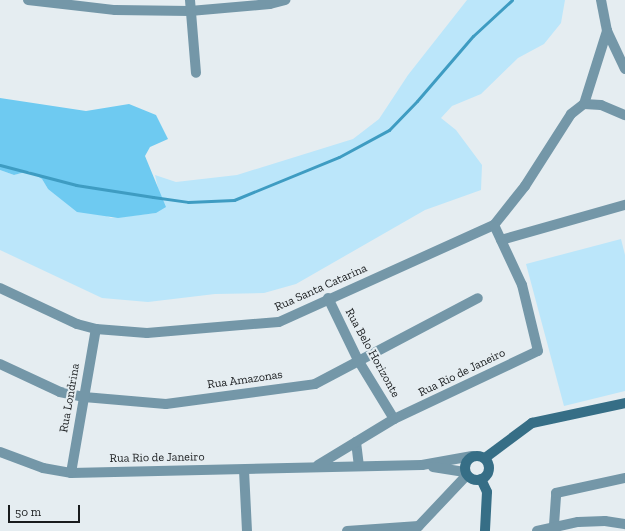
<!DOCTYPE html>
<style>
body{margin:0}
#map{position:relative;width:625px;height:531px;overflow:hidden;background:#e5edf1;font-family:"Zilla Slab",serif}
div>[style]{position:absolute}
.green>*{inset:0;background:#bbe6fa}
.forest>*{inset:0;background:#6ecaf1}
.stream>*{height:3px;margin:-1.5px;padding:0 1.5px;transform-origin:1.5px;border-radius:1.5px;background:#3e9cc2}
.street>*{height:10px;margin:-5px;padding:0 5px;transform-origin:5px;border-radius:5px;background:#7497a8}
.secondary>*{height:10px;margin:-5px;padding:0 5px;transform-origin:5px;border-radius:5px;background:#366e86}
.secondary>.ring{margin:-5px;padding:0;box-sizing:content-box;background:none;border:10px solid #366e86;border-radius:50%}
span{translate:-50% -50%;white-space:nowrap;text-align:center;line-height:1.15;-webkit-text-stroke:4px #e5edf1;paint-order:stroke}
.street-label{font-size:12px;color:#181b1d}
.scale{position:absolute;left:8px;top:505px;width:72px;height:18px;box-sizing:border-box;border:2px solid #181b1d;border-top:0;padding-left:5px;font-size:12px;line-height:14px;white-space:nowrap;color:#181b1d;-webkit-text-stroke:3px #e5edf1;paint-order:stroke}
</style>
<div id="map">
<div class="green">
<i style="clip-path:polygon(467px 0,565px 0,561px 23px,544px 44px,518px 58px,481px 94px,452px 106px,441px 118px,456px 130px,482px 165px,481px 190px,425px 210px,296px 284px,264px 293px,215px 294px,148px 302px,102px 298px,0 250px,0 170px,14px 175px,29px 171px,42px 179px,48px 189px,111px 218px,156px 213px,161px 201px,155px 175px,176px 182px,237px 175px,353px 139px,379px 119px,408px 75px)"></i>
<i style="clip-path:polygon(621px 239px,625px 255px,625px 391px,564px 406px,526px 264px)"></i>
</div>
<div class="forest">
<i style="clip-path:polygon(0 98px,86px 111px,129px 104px,156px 115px,168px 139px,150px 147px,145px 156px,166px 207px,156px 213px,118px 218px,77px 212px,48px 189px,42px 179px,29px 171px,14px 175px,0 170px)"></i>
</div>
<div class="stream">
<i style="left:0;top:165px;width:79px;rotate:14.7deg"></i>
<i style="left:76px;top:185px;width:78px;rotate:8.9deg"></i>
<i style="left:153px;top:197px;width:35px;rotate:8deg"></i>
<i style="left:188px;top:202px;width:46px;rotate:-2.5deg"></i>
<i style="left:234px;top:200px;width:113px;rotate:-22.3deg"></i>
<i style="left:339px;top:157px;width:57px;rotate:-28.4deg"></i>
<i style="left:389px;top:130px;width:40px;rotate:-46deg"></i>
<i style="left:417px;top:101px;width:86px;rotate:-49.3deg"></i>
<i style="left:473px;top:36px;width:53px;rotate:-42.7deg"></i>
</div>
<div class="street">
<i style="left:28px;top:0;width:88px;rotate:6.6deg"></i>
<i style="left:115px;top:10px;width:75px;rotate:0.8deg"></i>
<i style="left:190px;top:11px;width:80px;rotate:-5deg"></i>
<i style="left:270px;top:4px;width:16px;rotate:-15deg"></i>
<i style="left:190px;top:0;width:73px;rotate:85.3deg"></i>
<i style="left:601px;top:0;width:32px;rotate:79deg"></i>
<i style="left:607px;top:31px;width:42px;rotate:64.7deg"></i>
<i style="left:584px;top:104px;width:77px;rotate:-72.5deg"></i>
<i style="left:501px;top:240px;width:129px;rotate:-15.8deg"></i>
<i style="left:0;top:288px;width:85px;rotate:25.1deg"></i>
<i style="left:77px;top:324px;width:20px;rotate:15deg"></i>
<i style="left:96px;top:329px;width:51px;rotate:4.5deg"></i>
<i style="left:147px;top:333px;width:132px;rotate:-4.8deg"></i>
<i style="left:279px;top:322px;width:236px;rotate:-24.3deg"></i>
<i style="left:494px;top:225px;width:50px;rotate:-51.5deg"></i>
<i style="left:525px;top:186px;width:85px;rotate:-57.4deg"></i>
<i style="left:571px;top:114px;width:16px;rotate:-38deg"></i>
<i style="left:584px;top:104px;width:17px;rotate:3deg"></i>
<i style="left:601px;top:105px;width:26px;rotate:23deg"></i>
<i style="left:328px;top:298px;width:69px;rotate:64.2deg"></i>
<i style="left:358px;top:360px;width:69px;rotate:58.6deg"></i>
<i style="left:0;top:364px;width:66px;rotate:25deg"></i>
<i style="left:60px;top:392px;width:25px;rotate:12deg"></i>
<i style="left:84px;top:397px;width:82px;rotate:4.9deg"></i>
<i style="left:166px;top:404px;width:150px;rotate:-7.6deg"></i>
<i style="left:315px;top:384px;width:184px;rotate:-27.8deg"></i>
<i style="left:356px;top:442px;width:23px;rotate:83deg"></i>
<i style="left:0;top:452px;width:46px;rotate:20.4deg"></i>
<i style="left:43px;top:468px;width:28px;rotate:10deg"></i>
<i style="left:71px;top:473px;width:351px;rotate:-1.3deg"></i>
<i style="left:422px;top:465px;width:51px;rotate:-10.2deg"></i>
<i style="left:318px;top:465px;width:89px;rotate:-31.2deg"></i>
<i style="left:394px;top:419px;width:159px;rotate:-25.3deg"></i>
<i style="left:538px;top:351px;width:68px;rotate:-103.6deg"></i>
<i style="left:522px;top:285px;width:66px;rotate:-115deg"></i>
<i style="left:433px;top:467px;width:32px;rotate:9deg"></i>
<i style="left:244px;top:470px;width:61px;rotate:87.2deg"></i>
<i style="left:71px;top:473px;width:146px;rotate:-80.2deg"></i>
<i style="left:554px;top:525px;width:32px;rotate:-86deg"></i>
<i style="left:556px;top:493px;width:71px;rotate:-12.3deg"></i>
<i style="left:347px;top:531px;width:72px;rotate:-4deg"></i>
<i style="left:414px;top:531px;width:77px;rotate:-46.6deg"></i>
<i style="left:537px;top:531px;width:42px;rotate:-12.4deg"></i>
<i style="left:578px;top:522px;width:27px;rotate:-2deg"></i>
<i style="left:605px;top:521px;width:20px;rotate:9deg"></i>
</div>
<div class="secondary">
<i class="ring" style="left:465px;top:456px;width:14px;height:14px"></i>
<i style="left:485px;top:458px;width:59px;rotate:-36.7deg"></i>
<i style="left:532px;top:423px;width:95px;rotate:-12.1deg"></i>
<i style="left:481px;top:479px;width:14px;rotate:65deg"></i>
<i style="left:487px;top:492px;width:39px;rotate:93deg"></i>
</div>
<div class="street-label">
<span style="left:321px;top:288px;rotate:-24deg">Rua Santa Catarina</span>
<span style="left:372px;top:353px;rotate:61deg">Rua Belo Horizonte</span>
<span style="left:462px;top:373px;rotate:-26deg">Rua Rio de Janeiro</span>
<span style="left:245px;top:380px;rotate:-8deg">Rua Amazonas</span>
<span style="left:70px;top:398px;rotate:-80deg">Rua Londrina</span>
<span style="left:157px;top:458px;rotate:-1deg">Rua Rio de Janeiro</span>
</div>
<div class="scale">50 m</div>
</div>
